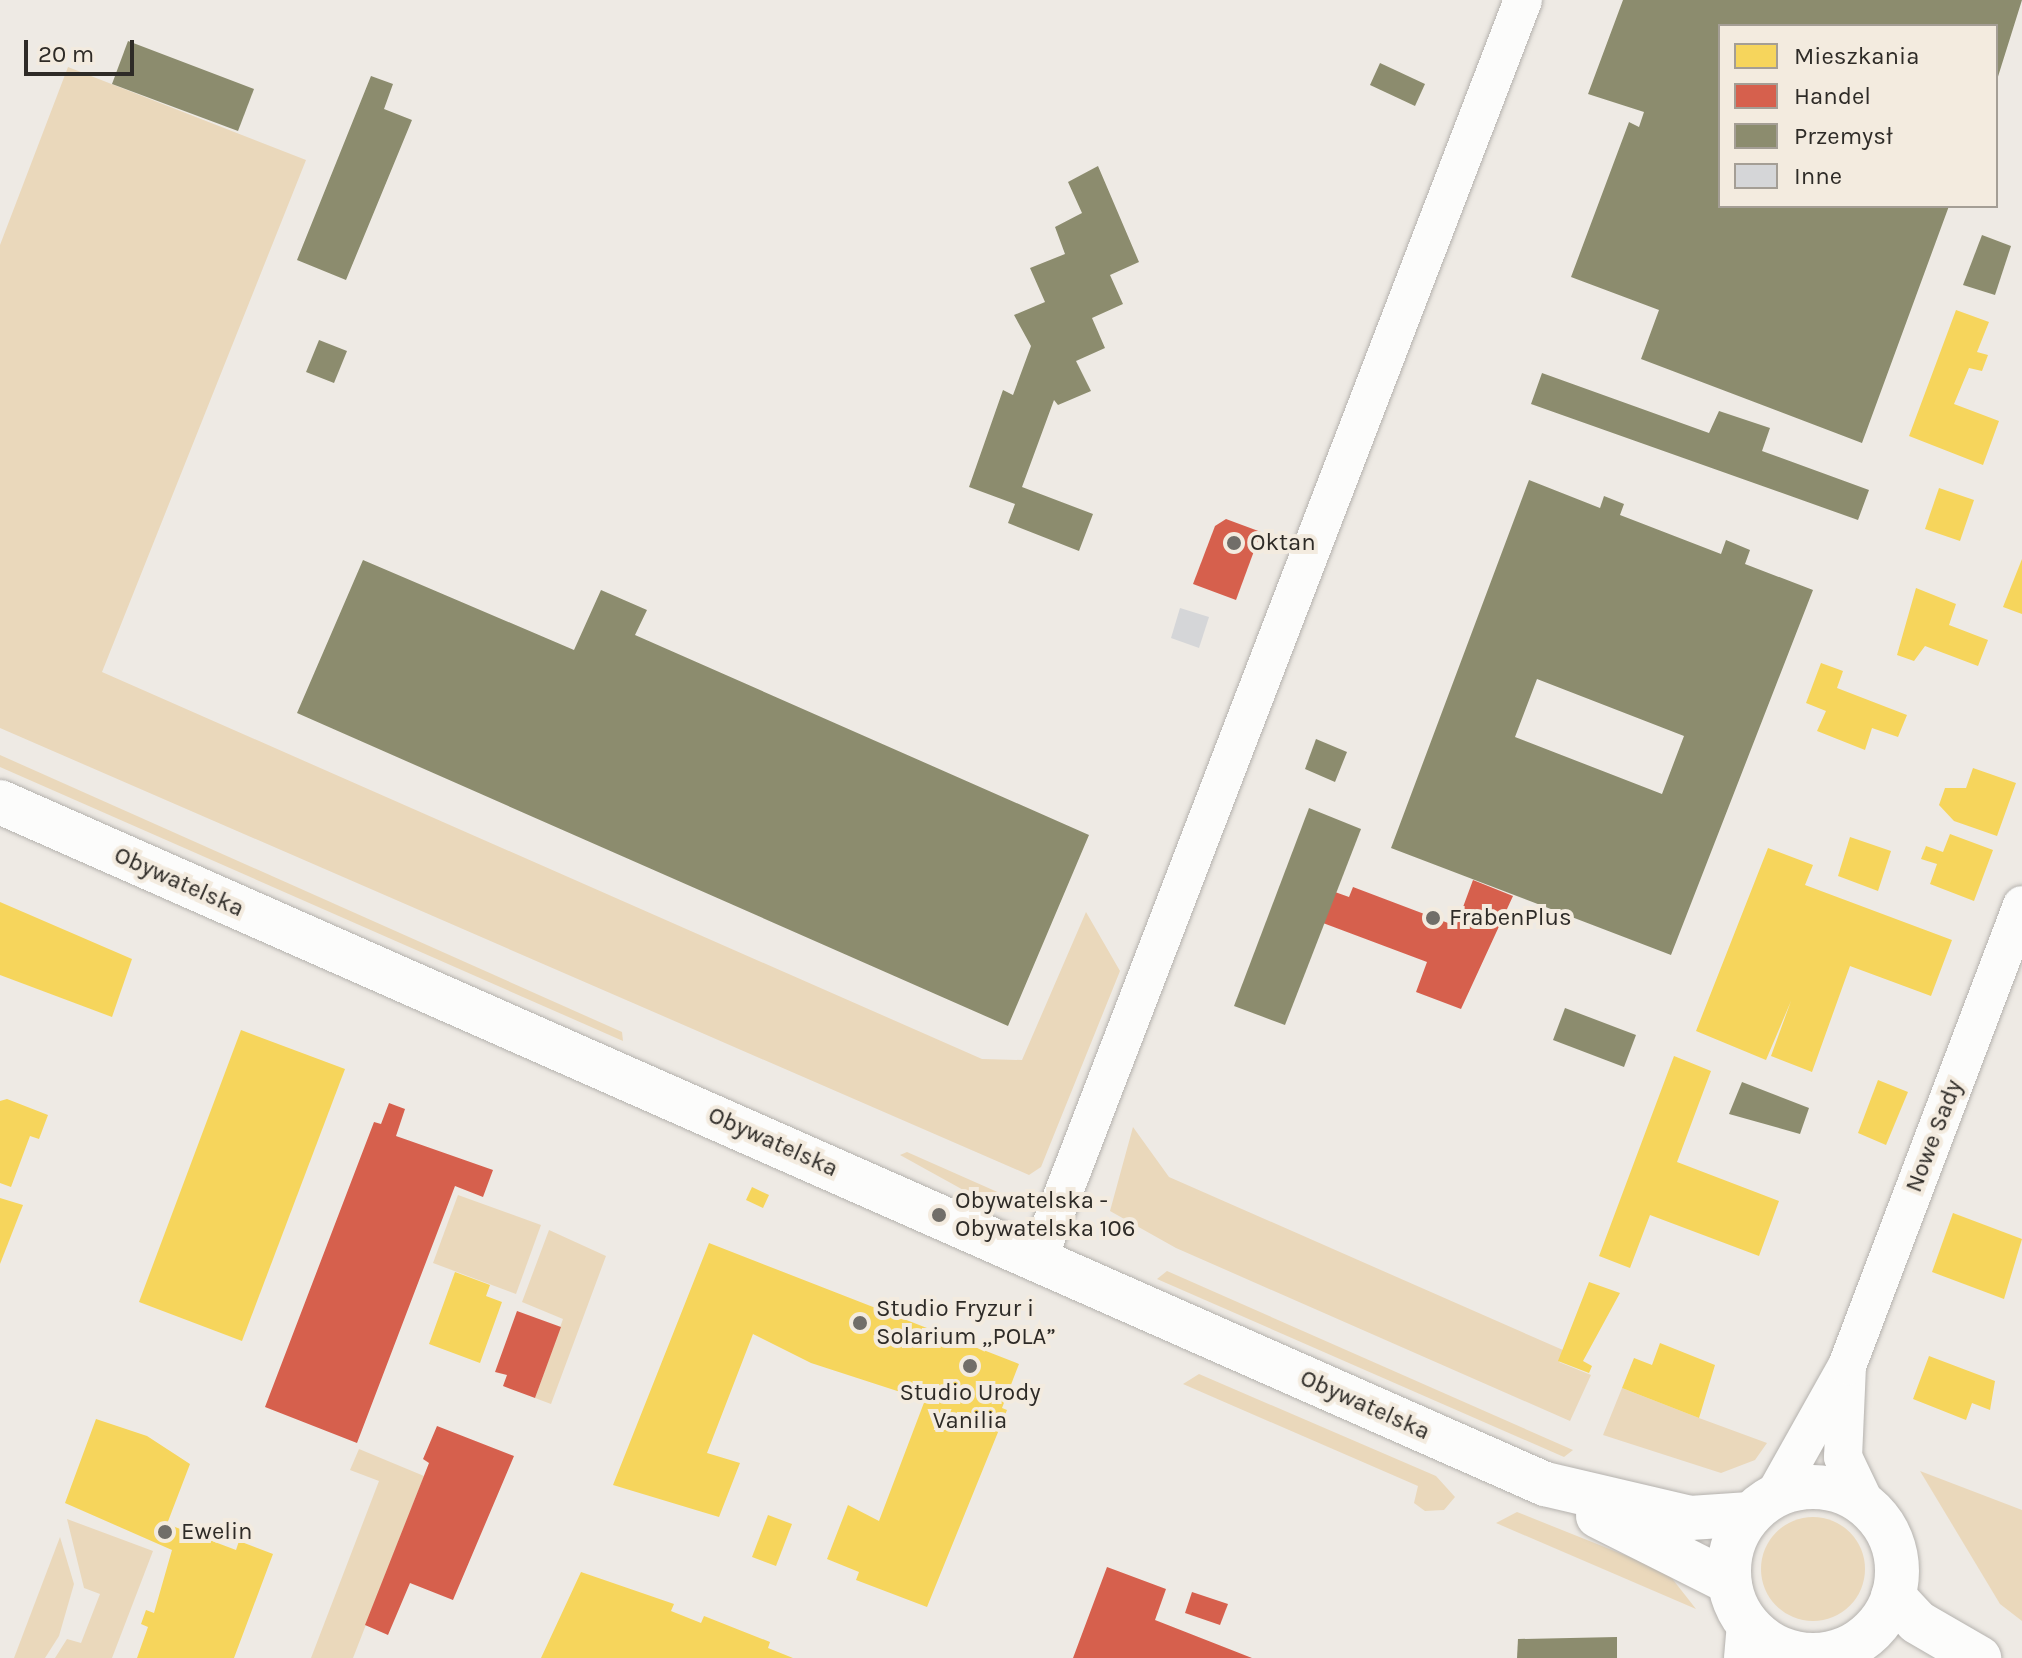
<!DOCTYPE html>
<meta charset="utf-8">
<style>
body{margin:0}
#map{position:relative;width:2022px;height:1658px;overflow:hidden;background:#eeeae4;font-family:Karla,sans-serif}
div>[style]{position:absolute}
.green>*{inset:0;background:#ead8bb}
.round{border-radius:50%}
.homes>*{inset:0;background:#f6d55c}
.shops>*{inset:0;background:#d6604d}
.industry>*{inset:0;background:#8c8c6e}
.building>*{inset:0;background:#d5d6d8}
.roads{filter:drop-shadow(0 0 2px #b5b2ae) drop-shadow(0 0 2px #b5b2ae)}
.street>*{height:38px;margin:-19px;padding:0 19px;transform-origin:19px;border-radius:19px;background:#fcfcfb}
.secondary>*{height:44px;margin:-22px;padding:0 22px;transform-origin:22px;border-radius:22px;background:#fcfcfb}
.secondary>.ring{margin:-22px;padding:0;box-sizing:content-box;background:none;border:44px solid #fcfcfb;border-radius:50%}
.dots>*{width:22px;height:22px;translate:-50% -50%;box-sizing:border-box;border:4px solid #f3ebdf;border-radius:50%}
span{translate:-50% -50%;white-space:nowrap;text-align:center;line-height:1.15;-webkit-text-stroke:8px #f3ebdf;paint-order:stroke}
.poi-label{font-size:24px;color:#2e2b27}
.left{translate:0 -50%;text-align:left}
.street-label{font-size:24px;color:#2e2b27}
.legend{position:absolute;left:1718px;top:24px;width:280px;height:184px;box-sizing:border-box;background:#f3ebdf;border:2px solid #a49e95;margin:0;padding:10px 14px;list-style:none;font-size:24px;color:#2e2b27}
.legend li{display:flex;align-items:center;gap:16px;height:40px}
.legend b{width:40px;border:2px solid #a49e95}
.scale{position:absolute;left:24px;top:40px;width:110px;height:36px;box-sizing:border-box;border:4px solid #2e2b27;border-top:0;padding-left:10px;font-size:24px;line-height:28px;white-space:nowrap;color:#2e2b27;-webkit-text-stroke:6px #f3ebdf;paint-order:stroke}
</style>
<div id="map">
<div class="green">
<i style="clip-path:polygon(68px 67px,306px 160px,102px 672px,982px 1059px,1022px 1060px,1086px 912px,1120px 971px,1041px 1167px,1029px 1175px,0 728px,0 245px)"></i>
<i style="clip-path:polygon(0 755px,622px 1032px,623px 1041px,0 767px)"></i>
<i style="clip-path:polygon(1133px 1127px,1169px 1177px,1563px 1350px,1559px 1362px,1591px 1375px,1570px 1421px,1176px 1248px,1110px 1211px)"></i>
<i style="clip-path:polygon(907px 1152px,1011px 1198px,976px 1197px,900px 1155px)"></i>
<i style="clip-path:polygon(458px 1195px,541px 1225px,516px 1294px,433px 1263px)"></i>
<i style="clip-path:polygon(549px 1230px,606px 1256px,551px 1404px,535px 1398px,563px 1319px,522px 1302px)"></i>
<i style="clip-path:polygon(1167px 1271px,1573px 1450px,1564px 1457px,1157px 1279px)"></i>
<i style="clip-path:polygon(1199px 1374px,1436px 1476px,1455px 1497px,1444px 1510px,1425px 1511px,1414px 1503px,1418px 1486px,1183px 1384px)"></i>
<i style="clip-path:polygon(1622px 1388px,1699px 1418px,1767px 1443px,1755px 1460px,1721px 1473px,1603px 1435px)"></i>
<i style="clip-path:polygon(359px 1449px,424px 1476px,353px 1658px,311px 1658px,379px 1481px,350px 1470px)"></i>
<i style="clip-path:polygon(1920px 1471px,2022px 1510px,2022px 1621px,2000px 1604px)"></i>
<i style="clip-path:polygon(1517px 1512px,1667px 1572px,1696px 1609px,1496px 1523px)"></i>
<i class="round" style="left:1761px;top:1517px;width:104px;height:104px"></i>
<i style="clip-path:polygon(67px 1519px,153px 1551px,112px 1658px,55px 1658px,67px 1639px,81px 1643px,100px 1594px,84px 1588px)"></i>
<i style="clip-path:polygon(60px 1537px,74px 1584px,59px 1636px,45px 1658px,14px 1658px)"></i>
</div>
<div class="homes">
<i style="clip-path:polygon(1956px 310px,1989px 322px,1977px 352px,1988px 355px,1982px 371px,1969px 368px,1954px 404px,1999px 421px,1983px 465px,1909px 436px)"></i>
<i style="clip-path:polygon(1939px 488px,1974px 500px,1960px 541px,1925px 529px)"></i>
<i style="clip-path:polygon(2022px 559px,2022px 614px,2003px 607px)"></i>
<i style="clip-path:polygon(1916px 588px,1956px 604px,1949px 625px,1988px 640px,1978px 666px,1925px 646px,1914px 661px,1897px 655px)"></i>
<i style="clip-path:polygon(1821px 663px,1843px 671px,1837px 688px,1907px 715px,1898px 737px,1872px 728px,1865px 750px,1817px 731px,1826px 711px,1806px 703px)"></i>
<i style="clip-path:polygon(1973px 768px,2016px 783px,1997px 836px,1954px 821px,1939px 805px,1945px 788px,1966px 788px)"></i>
<i style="clip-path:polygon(1950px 834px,1993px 850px,1974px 901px,1930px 884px,1937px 864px,1921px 859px,1926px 846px,1943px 852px)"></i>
<i style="clip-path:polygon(1850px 837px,1891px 851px,1878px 891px,1838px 876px)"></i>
<i style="clip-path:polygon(1768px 848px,1813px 865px,1805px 885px,1952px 940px,1931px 996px,1850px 966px,1812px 1072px,1771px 1056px,1791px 1001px,1766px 1060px,1696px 1031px)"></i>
<i style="clip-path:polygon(0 902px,132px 959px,112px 1017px,0 975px)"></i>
<i style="clip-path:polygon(241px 1030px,345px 1069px,242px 1341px,139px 1302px)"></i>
<i style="clip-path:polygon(1674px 1056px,1711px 1071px,1677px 1162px,1779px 1201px,1759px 1256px,1650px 1215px,1630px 1268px,1599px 1256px)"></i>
<i style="clip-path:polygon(1878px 1080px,1908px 1092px,1886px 1145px,1858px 1133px)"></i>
<i style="clip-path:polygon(7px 1099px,48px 1115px,39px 1139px,30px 1136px,11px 1187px,0 1183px,0 1101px)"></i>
<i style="clip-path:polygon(752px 1187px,769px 1195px,763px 1208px,746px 1200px)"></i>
<i style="clip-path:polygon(0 1198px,23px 1205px,0 1264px)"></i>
<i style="clip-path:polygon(1953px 1213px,2022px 1239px,2004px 1299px,1932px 1272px)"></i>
<i style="clip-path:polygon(709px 1243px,1019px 1364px,1002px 1408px,1007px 1410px,927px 1607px,856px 1580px,859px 1572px,827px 1559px,848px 1505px,879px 1521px,925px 1400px,811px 1363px,753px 1334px,707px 1453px,740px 1463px,719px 1517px,613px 1485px)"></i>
<i style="clip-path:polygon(455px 1272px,490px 1285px,486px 1296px,502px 1302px,480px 1363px,429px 1344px)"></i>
<i style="clip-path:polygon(1589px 1282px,1620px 1293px,1583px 1361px,1592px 1366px,1589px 1373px,1558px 1361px)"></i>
<i style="clip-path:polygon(1660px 1343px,1715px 1365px,1699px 1418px,1622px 1388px,1634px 1358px,1652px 1365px)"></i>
<i style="clip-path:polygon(1929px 1356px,1995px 1381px,1990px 1410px,1972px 1403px,1966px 1420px,1913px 1399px)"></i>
<i style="clip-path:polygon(96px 1419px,147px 1436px,190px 1464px,167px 1524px,236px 1550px,239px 1541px,273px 1554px,234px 1658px,137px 1658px,148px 1627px,141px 1624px,146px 1610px,154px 1613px,172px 1550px,65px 1503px)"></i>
<i style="clip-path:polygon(768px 1515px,792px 1524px,776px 1566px,752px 1557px)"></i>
<i style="clip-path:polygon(581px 1572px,674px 1604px,671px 1611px,701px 1623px,704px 1616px,770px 1642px,768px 1648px,793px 1658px,541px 1658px)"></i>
</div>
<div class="shops">
<i style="clip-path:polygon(1226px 519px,1261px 532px,1236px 600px,1193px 584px,1215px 526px)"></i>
<i style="clip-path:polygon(1473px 880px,1513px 896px,1461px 1009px,1416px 992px,1427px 962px,1323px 923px,1335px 892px,1349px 897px,1353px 887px,1456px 926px)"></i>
<i style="clip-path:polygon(389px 1103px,405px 1109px,396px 1136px,493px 1170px,483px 1197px,455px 1186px,357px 1443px,265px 1407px,374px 1122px,381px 1124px)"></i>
<i style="clip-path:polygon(517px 1311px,561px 1327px,535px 1398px,503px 1386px,507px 1375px,495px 1372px)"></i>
<i style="clip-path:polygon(437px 1426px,514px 1456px,453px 1600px,410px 1583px,388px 1635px,365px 1625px,429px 1463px,423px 1459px)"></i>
<i style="clip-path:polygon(1107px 1567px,1166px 1589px,1155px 1620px,1252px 1658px,1073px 1658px)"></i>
<i style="clip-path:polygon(1192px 1592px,1228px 1604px,1220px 1625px,1185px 1613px)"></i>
</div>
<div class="industry">
<i style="clip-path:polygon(1623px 0,2022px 0,1996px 83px,1996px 26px,1720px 26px,1720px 206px,1949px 206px,1862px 443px,1641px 359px,1659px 310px,1571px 277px,1629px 122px,1639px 127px,1644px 112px,1588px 94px)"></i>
<i style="clip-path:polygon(128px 41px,254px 89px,238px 131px,112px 84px)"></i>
<i style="clip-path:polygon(1380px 63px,1425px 84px,1415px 106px,1370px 85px)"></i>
<i style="clip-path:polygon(371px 76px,393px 84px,384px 109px,412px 120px,346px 280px,297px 260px)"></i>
<i style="clip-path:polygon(1098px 166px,1139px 262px,1110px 275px,1123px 304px,1092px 318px,1105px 348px,1076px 361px,1091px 391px,1058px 405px,1054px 400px,1022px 487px,1093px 514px,1079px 551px,1008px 523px,1015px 504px,969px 487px,1003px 390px,1013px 395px,1031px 346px,1014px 315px,1045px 302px,1030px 268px,1065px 254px,1055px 227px,1082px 213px,1068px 182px)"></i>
<i style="clip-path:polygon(1982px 235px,2011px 246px,1995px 295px,1963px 285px)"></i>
<i style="clip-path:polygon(319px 340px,347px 351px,334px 383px,306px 372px)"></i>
<i style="clip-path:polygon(1542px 373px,1709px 433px,1719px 411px,1770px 428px,1762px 451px,1869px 490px,1858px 520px,1531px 404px)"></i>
<i style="clip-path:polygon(evenodd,1529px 480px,1600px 508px,1604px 496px,1624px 504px,1620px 515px,1721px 554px,1726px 540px,1750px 550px,1745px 564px,1813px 590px,1671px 955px,1391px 848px,1529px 480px,1537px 679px,1684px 736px,1662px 794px,1515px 737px,1537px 679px)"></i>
<i style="clip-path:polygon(363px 560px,574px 650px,601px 590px,647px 610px,635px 635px,1089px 835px,1008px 1026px,297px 713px)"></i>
<i style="clip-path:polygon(1316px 739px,1347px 752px,1335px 782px,1305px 769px)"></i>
<i style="clip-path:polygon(1309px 808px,1361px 829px,1285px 1025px,1234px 1006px)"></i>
<i style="clip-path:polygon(1565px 1008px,1636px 1035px,1624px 1067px,1553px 1040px)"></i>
<i style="clip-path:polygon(1742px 1082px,1809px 1108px,1800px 1134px,1729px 1114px)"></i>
<i style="clip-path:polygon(1617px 1637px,1617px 1658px,1517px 1658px,1518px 1639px)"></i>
</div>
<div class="building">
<i style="clip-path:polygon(1180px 608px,1209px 617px,1199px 648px,1171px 638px)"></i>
</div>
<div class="roads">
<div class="street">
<i style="left:1038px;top:1259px;width:1349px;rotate:-68.93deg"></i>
<i style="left:1847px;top:1366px;width:91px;rotate:92.5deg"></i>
<i style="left:1843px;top:1457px;width:55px;rotate:64.4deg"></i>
<i style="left:1774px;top:1496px;width:149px;rotate:-60.7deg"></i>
<i style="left:1847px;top:1366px;width:493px;rotate:-69.2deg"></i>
<i style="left:1743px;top:1658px;width:36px;rotate:-85deg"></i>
<i style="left:1799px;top:1658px;width:4px;rotate:-56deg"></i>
</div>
<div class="secondary">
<i style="left:0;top:802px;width:1689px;rotate:23.82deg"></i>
<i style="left:1545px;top:1484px;width:149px;rotate:13.2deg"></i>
<i style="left:1690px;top:1518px;width:60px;rotate:-3.8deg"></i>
<i class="ring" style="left:1729px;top:1487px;width:124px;height:124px"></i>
<i style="left:1598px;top:1516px;width:147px;rotate:26.7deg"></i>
<i style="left:1893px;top:1596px;width:35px;rotate:47deg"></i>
<i style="left:1917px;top:1622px;width:72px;rotate:30.1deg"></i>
</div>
</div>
<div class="dots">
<i style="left:1234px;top:543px;background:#716e69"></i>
<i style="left:1433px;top:918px;background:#716e69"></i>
<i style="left:939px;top:1215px;background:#716e69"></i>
<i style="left:860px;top:1323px;background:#716e69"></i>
<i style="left:970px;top:1366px;background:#716e69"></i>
<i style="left:165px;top:1532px;background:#716e69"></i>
</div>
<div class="poi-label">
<span class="left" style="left:1250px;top:543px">Oktan</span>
<span class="left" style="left:1449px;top:918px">FrabenPlus</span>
<span class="left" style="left:955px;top:1215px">Obywatelska -<br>Obywatelska 106</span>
<span class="left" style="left:876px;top:1323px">Studio Fryzur i<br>Solarium „POLA”</span>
<span style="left:970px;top:1407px">Studio Urody<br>Vanilia</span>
<span class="left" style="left:181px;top:1532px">Ewelin</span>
</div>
<div class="street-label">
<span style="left:179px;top:882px;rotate:24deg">Obywatelska</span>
<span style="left:1934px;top:1136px;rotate:-69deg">Nowe Sady</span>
<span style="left:773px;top:1142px;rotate:24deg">Obywatelska</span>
<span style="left:1365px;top:1405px;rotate:24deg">Obywatelska</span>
</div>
<ul class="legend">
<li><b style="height:22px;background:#f6d55c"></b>Mieszkania</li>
<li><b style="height:22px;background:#d6604d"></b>Handel</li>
<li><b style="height:22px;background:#8c8c6e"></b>Przemysł</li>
<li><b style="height:22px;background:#d5d6d8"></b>Inne</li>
</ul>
<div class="scale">20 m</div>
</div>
